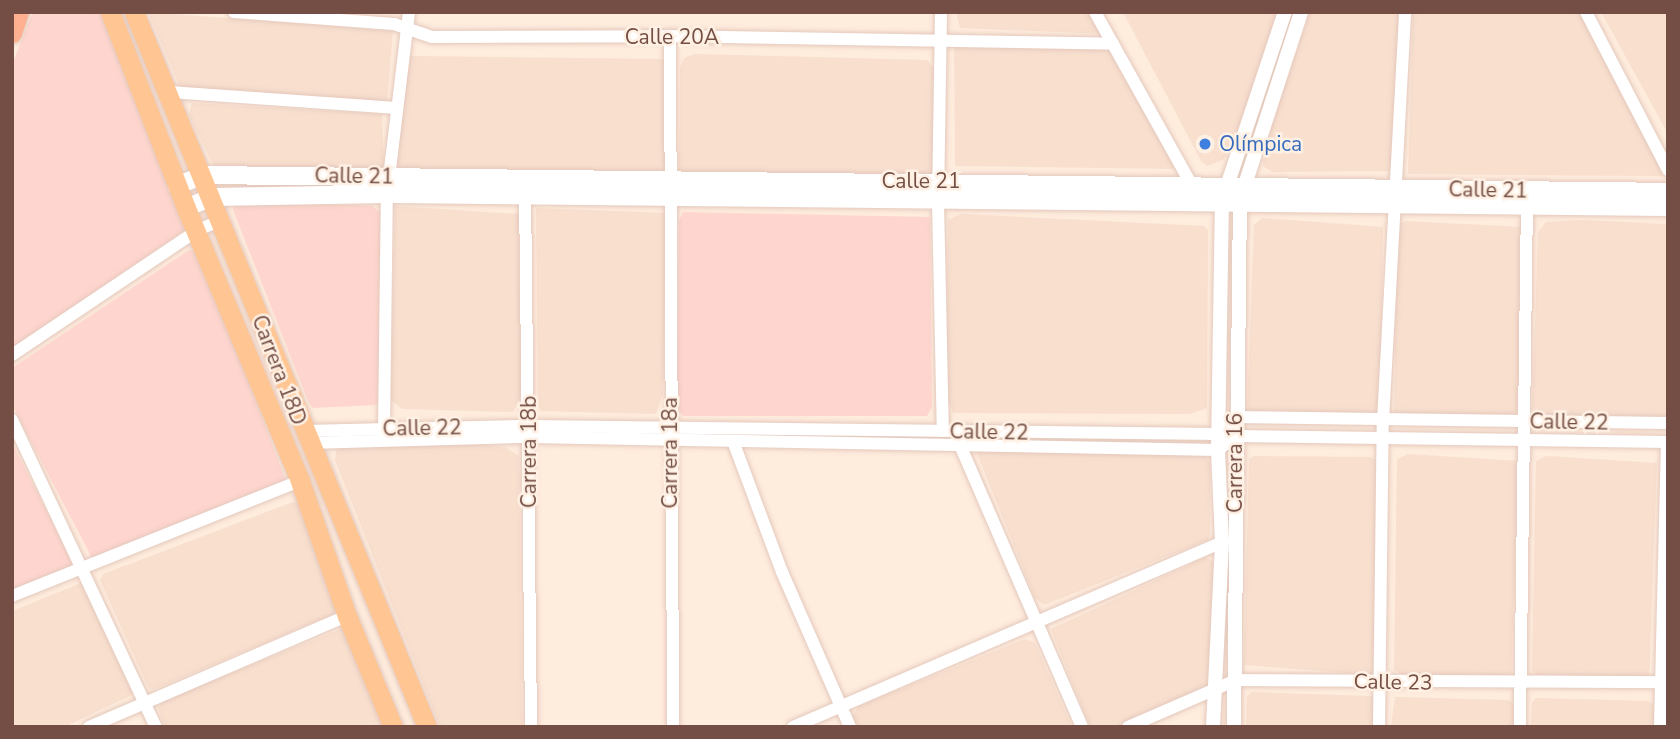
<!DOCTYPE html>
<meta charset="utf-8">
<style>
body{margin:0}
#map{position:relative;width:1680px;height:739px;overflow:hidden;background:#feecdd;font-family:"Nunito Sans",sans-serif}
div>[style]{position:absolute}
.residential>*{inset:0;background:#f8dfce}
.commercial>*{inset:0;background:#ffd6cf}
.roads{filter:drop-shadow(0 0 2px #e4c8bc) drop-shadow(0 0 2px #e4c8bc)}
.minor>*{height:12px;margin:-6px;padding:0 6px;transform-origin:6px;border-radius:6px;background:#fff}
.tertiary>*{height:14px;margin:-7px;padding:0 7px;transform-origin:7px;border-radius:7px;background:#fff}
.secondary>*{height:18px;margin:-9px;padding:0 9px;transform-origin:9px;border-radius:9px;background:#fff}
.primary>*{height:19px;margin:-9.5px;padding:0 9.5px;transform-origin:9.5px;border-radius:9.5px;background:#ffc592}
.trunk>*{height:19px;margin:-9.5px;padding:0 9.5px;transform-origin:9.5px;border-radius:9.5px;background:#feb090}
.dots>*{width:19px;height:19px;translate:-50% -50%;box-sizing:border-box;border:4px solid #fff0e4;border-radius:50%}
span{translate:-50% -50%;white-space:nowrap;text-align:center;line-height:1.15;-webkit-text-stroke:5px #fff0e4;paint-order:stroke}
.street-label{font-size:21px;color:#744e44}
.shop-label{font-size:21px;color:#366cbe}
.left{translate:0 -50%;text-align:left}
.frame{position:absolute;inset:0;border:14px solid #744e44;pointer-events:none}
</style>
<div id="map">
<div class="residential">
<i style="clip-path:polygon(148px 12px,393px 31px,387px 102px,180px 87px)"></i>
<i style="clip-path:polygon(956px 12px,1097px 12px,1103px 34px,960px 28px)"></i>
<i style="clip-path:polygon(1123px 12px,1277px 12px,1232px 148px,1223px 160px,1207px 166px,1201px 161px)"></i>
<i style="clip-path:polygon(1310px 12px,1403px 12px,1394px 171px,1272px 172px,1263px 166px,1264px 147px)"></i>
<i style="clip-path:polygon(1413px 12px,1587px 12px,1667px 176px,1408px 174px)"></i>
<i style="clip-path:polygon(1601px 12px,1668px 12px,1668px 134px)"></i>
<i style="clip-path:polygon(954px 46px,1113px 48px,1179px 169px,955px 166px)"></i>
<i style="clip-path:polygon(695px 54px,927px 60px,934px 69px,934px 179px,679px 177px,680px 67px,684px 58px)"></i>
<i style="clip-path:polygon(408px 56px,664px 59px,668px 172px,397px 171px,403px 63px)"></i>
<i style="clip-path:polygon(192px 103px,382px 114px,384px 170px,214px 167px,189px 115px)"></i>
<i style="clip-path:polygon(395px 206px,519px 214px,521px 396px,513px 412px,402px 409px,391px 400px)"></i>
<i style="clip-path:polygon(536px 208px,666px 213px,663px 394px,656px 414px,541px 411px,538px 406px)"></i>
<i style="clip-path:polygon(961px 214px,1204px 226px,1208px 230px,1207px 408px,1189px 414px,953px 413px,946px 394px,948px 220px)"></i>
<i style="clip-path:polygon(1262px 218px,1383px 227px,1380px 420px,1247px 413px,1254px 225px)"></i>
<i style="clip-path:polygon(1582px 220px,1668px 224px,1668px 425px,1532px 420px,1538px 232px,1546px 222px)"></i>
<i style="clip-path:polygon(1406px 221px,1521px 227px,1518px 411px,1513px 420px,1394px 414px,1397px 225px)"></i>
<i style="clip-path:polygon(469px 444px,505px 447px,519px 456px,522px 727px,440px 727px,335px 460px,337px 447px)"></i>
<i style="clip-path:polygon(976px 451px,1205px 455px,1210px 462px,1210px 535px,1208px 540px,1044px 605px,1035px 598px)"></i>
<i style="clip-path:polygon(1408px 454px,1518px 461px,1511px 679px,1405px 676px,1394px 670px,1397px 459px)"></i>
<i style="clip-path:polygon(1254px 456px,1370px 457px,1379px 461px,1377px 670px,1372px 675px,1244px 665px,1249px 459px)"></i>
<i style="clip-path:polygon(1546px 456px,1657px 463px,1649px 680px,1537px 675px,1532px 671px,1536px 461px)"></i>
<i style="clip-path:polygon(293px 502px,300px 503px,338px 612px,152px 690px,148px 687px,100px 580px,103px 574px)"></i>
<i style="clip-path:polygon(1206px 557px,1214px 562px,1209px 694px,1130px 727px,1090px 727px,1051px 629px)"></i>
<i style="clip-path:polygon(81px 583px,134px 694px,64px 727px,12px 727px,12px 611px)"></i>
<i style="clip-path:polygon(349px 626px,394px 727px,165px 727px,158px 708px,163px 700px)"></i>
<i style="clip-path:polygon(1025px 639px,1035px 643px,1072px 727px,855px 727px,853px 715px,859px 706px)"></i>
<i style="clip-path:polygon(1251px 692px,1371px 696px,1376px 699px,1376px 727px,1246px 727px,1247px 697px)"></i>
<i style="clip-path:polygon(1395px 697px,1508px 700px,1515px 704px,1515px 727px,1391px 727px)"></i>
<i style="clip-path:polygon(1536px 698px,1648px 701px,1655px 706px,1655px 727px,1531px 727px,1532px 703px)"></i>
</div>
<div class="commercial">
<i style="clip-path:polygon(33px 12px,102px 12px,185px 230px,12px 349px,12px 65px)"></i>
<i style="clip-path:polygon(248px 201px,372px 206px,381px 212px,379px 401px,375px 405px,313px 408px,309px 403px,233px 210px,235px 204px)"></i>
<i style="clip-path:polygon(683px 212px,930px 217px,932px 407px,927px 416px,683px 416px,677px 406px,679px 221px)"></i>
<i style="clip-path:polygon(189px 250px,194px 252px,237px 352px,287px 483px,92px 558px,12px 405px,12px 368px)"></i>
<i style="clip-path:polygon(12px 443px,75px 567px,12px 597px)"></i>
</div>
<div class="roads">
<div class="minor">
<i style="left:234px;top:12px;width:160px;rotate:4.3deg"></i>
<i style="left:394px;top:24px;width:40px;rotate:18.9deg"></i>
<i style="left:432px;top:37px;width:238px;rotate:-0.2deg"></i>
<i style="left:670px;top:36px;width:443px;rotate:1deg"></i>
<i style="left:941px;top:12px;width:189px;rotate:90.9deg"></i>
<i style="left:938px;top:201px;width:230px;rotate:88.8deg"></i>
<i style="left:1095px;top:12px;width:197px;rotate:60.8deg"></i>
<i style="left:1586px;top:12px;width:178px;rotate:62.6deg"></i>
<i style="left:670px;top:36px;width:691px;rotate:89.75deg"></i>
<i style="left:168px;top:92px;width:227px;rotate:4deg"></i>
<i style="left:525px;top:188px;width:539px;rotate:89.36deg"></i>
<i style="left:12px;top:355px;width:224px;rotate:-33.9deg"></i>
<i style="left:198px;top:230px;width:26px;rotate:-23deg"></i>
<i style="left:12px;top:420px;width:339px;rotate:64.9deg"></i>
<i style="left:384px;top:429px;width:235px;rotate:-89.3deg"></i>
<i style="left:387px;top:194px;width:183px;rotate:-83.1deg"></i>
<i style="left:303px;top:431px;width:227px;rotate:-1.3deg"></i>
<i style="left:530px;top:426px;width:689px;rotate:0.67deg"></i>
<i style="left:1219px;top:434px;width:23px;rotate:-47deg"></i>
<i style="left:1235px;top:417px;width:433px;rotate:0.8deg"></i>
<i style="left:733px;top:441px;width:140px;rotate:69.5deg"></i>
<i style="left:782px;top:572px;width:169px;rotate:66.3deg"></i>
<i style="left:309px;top:443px;width:220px;rotate:-1.6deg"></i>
<i style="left:529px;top:437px;width:689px;rotate:1.08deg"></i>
<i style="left:1218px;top:450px;width:23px;rotate:-38deg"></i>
<i style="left:1236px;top:436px;width:432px;rotate:0.8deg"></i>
<i style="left:960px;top:445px;width:307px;rotate:66.6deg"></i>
<i style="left:12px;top:596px;width:310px;rotate:-21.8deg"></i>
<i style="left:89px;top:727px;width:281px;rotate:-23.3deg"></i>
<i style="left:793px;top:727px;width:467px;rotate:-23.3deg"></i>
<i style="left:1128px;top:727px;width:118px;rotate:-23.5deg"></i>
<i style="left:1236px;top:680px;width:432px;rotate:0.3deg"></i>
<i style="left:1379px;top:727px;width:306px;rotate:-89.3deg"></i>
<i style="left:1383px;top:421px;width:410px;rotate:-86.9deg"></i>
<i style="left:1520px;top:727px;width:529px;rotate:-89.24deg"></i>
<i style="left:1660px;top:727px;width:285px;rotate:-88.6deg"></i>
</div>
<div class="tertiary">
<i style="left:1213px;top:727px;width:185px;rotate:-87.2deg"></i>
<i style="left:1222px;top:542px;width:92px;rotate:-92.5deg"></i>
<i style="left:1218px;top:450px;width:249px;rotate:-89.1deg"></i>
<i style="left:1222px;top:201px;width:199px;rotate:-71.6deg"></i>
<i style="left:1234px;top:727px;width:527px;rotate:-89.35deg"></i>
<i style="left:1240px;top:200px;width:198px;rotate:-72deg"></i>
</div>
<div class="secondary">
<i style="left:177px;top:186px;width:28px;rotate:-23deg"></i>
<i style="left:203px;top:175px;width:1465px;rotate:0.66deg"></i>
<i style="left:186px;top:208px;width:28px;rotate:-23deg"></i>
<i style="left:212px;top:197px;width:175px;rotate:-1deg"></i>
<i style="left:387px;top:194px;width:1281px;rotate:0.58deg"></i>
</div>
<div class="primary">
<i style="left:110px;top:12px;width:210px;rotate:68.8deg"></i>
<i style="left:186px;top:208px;width:296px;rotate:67.3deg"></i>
<i style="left:300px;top:481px;width:143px;rotate:70.8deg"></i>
<i style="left:347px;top:616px;width:120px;rotate:67.5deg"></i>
<i style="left:134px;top:12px;width:773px;rotate:67.72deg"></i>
</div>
<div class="trunk">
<i style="left:12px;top:33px;width:22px;rotate:-72deg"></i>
</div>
</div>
<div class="dots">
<i style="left:1205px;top:144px;background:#3f7fe0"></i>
</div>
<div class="street-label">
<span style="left:672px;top:37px">Calle 20A</span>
<span style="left:354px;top:176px;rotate:1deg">Calle 21</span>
<span style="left:921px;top:181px">Calle 21</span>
<span style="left:1488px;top:190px;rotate:1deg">Calle 21</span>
<span style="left:279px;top:370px;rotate:69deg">Carrera 18D</span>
<span style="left:1569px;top:422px;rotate:1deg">Calle 22</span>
<span style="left:422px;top:428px;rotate:-1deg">Calle 22</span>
<span style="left:989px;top:432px;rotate:1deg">Calle 22</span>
<span style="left:529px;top:452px;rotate:-90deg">Carrera 18b</span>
<span style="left:670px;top:453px;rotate:-90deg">Carrera 18a</span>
<span style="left:1235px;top:463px;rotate:-90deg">Carrera 16</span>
<span style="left:1393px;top:682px;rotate:1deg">Calle 23</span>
</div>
<div class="shop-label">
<span class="left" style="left:1219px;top:144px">Olímpica</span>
</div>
<div class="frame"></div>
</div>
